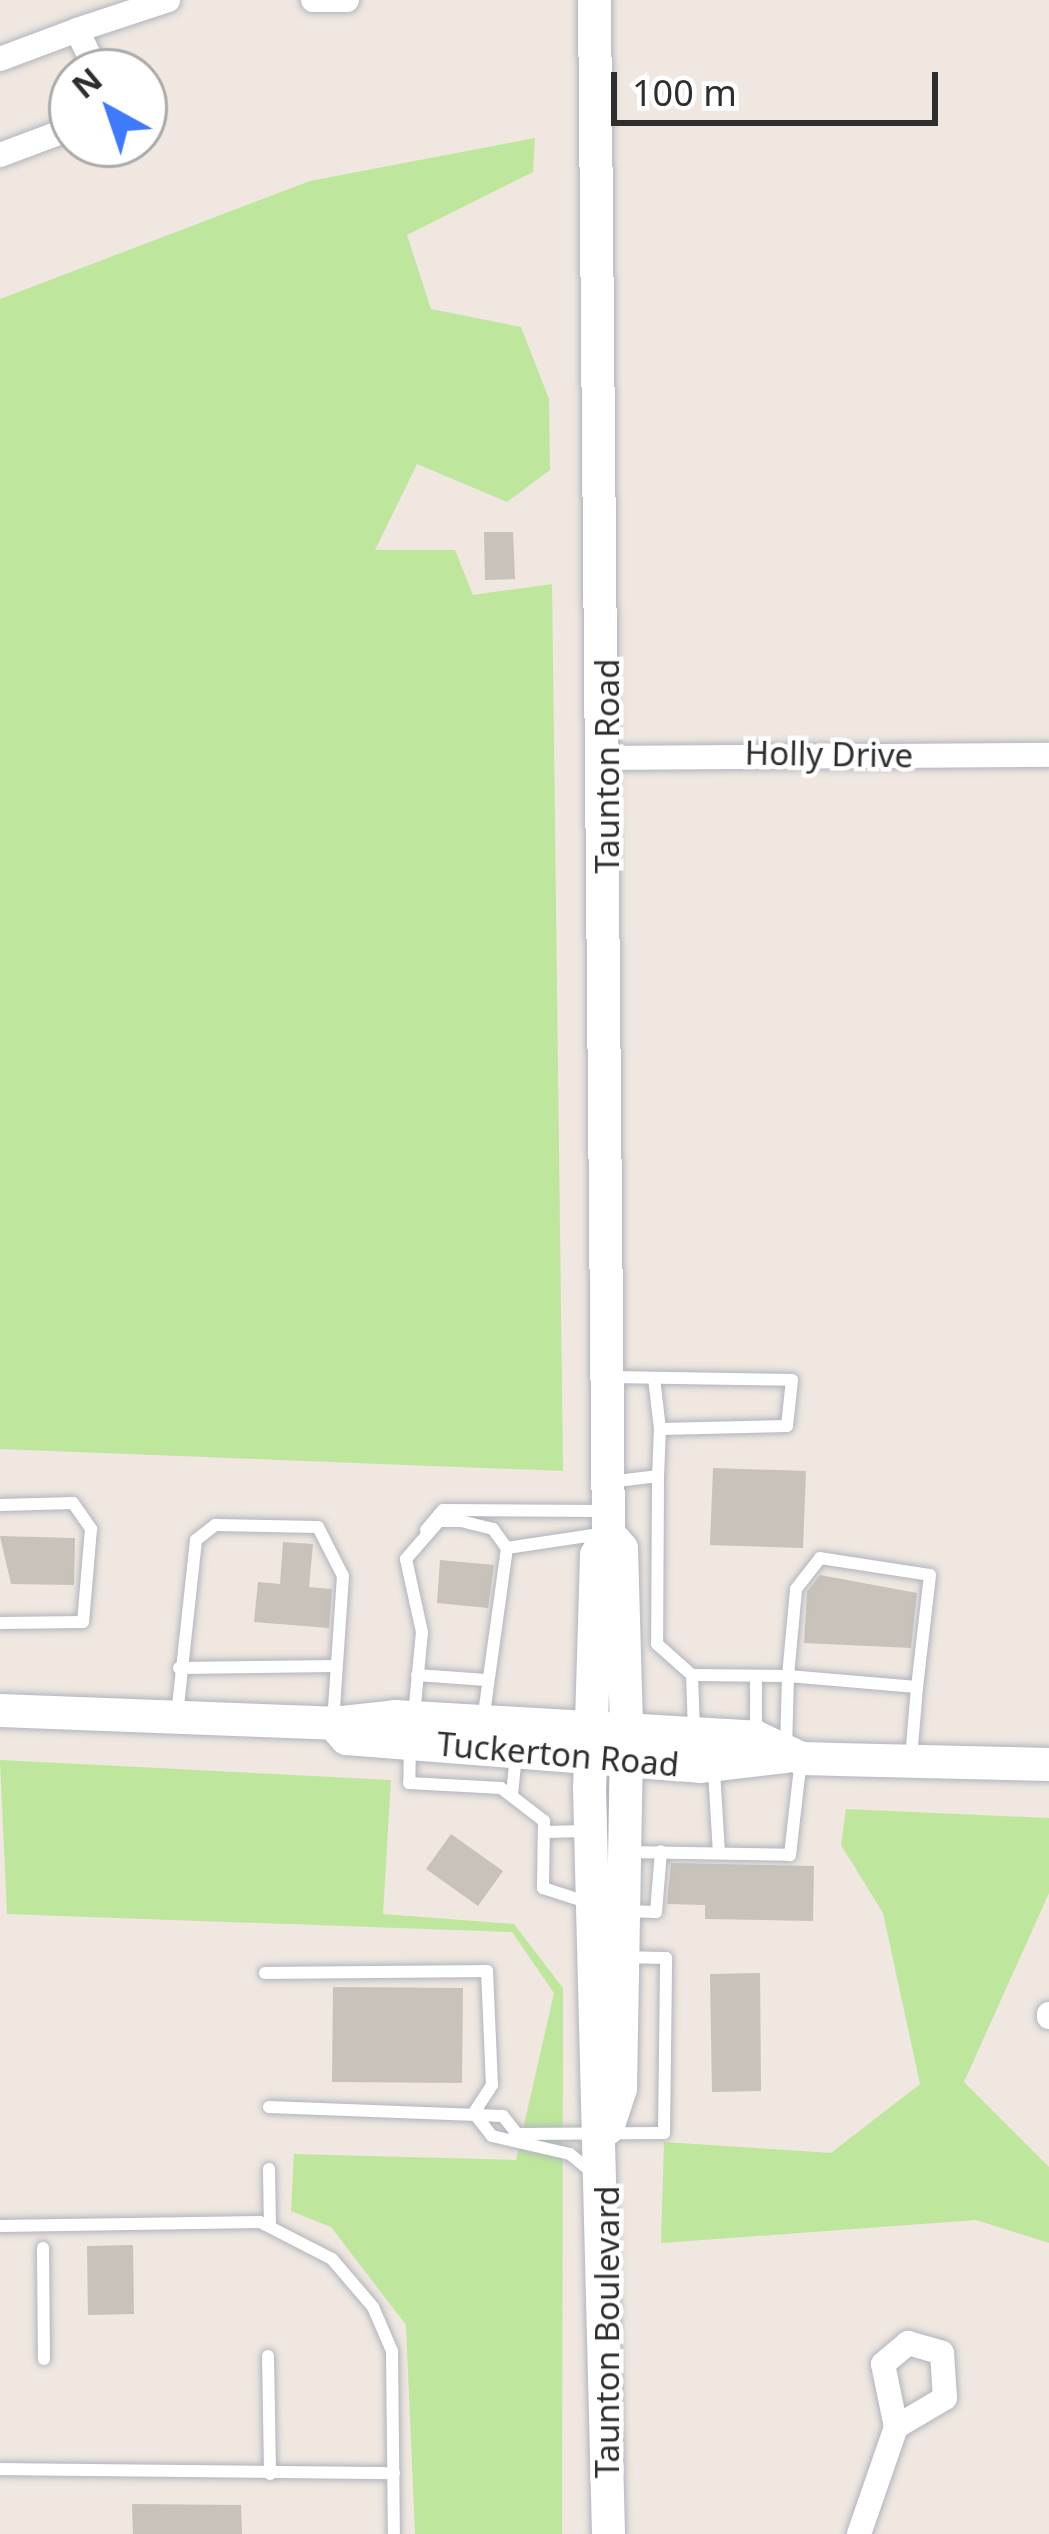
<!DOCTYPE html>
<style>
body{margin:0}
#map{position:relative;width:1049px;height:2534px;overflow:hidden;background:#efe7e0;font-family:"Noto Sans",sans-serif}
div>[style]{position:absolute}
.green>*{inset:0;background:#bfe69d}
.building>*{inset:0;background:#c8c2bb}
.roads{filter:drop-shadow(0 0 3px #b0b5be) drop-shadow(0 0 3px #b0b5be)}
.lane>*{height:12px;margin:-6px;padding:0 6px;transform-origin:6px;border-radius:6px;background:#fff}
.street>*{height:24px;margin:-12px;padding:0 12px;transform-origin:12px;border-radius:12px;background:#fff}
.secondary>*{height:33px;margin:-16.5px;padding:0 16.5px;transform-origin:16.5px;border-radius:16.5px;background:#fff}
span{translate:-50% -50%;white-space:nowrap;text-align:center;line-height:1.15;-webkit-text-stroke:9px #fff;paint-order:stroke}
.street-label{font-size:33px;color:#2e2e2e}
.north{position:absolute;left:48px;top:48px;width:120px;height:120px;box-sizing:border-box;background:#fff;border:3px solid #ababab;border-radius:50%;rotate:320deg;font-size:33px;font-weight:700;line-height:48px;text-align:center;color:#2e2e2e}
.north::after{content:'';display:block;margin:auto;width:42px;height:54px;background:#3f7afd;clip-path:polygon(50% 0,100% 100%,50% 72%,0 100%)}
.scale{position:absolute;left:611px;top:72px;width:327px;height:54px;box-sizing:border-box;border:6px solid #2e2e2e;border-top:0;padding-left:15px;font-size:36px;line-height:42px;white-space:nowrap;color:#2e2e2e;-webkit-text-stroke:9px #fff;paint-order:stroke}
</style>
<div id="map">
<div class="green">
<i style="clip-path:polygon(535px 138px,533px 172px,407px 235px,431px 309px,521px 327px,549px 399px,550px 470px,507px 502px,417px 464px,375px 550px,455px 550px,473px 595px,552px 584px,563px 1471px,0 1449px,0 299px,310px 181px)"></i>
<i style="clip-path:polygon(0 1760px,391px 1780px,383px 1914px,514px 1924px,563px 1988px,562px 2534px,415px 2534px,406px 2325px,331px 2227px,291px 2211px,294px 2154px,516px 2160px,554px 1993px,512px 1932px,7px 1914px)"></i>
<i style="clip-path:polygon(846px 1809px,1049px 1818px,1049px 1893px,964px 2082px,1049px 2167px,1049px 2243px,976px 2220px,661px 2243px,664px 2142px,831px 2153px,920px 2084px,883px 1913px,841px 1845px)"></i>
</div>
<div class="building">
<i style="clip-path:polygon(484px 532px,513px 532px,515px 579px,485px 580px)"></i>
<i style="clip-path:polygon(713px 1468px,806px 1471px,803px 1548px,710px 1545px)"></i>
<i style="clip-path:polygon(0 1536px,75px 1538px,74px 1585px,11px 1584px)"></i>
<i style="clip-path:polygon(283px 1542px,313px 1544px,309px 1587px,332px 1589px,329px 1628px,254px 1622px,258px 1582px,280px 1584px)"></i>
<i style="clip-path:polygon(440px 1560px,494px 1565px,488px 1608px,437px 1603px)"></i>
<i style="clip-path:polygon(820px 1575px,917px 1593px,911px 1648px,804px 1643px,807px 1592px)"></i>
<i style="clip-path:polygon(451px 1834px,503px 1871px,478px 1906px,426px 1869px)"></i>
<i style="clip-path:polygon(671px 1863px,814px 1866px,813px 1921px,705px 1919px,705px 1905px,667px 1904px)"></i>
<i style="clip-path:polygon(760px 1973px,761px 2091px,712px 2092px,710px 1974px)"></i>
<i style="clip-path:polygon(333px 1987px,463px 1988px,462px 2083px,332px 2082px)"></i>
<i style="clip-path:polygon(133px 2245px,134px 2314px,88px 2315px,87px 2246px)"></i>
<i style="clip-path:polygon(132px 2504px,241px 2505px,242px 2534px,133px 2534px)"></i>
</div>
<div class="roads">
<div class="lane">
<i style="left:609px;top:1377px;width:183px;rotate:0.9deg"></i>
<i style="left:792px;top:1380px;width:46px;rotate:96.2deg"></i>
<i style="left:787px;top:1426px;width:127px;rotate:178.6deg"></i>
<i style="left:660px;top:1429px;width:47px;rotate:92.4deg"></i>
<i style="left:658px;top:1476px;width:49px;rotate:173deg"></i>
<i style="left:654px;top:1378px;width:51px;rotate:83.3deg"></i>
<i style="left:658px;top:1476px;width:168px;rotate:90.3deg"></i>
<i style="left:657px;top:1644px;width:47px;rotate:41.5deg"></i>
<i style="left:692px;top:1675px;width:57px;rotate:88deg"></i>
<i style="left:0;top:1505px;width:73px;rotate:-1.6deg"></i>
<i style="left:73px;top:1503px;width:32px;rotate:55deg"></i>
<i style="left:91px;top:1529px;width:93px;rotate:94.9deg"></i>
<i style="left:83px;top:1622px;width:83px;rotate:179.3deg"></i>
<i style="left:426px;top:1530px;width:26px;rotate:-50deg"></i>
<i style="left:443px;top:1510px;width:159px;rotate:0.4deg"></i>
<i style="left:507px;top:1548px;width:94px;rotate:-8.6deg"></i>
<i style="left:179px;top:1668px;width:156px;rotate:-0.7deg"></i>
<i style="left:417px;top:1675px;width:69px;rotate:4.1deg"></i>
<i style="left:692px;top:1675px;width:96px;rotate:0.6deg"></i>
<i style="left:788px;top:1676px;width:87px;rotate:-84.7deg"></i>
<i style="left:796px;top:1589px;width:39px;rotate:-52deg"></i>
<i style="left:820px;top:1558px;width:111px;rotate:8.8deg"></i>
<i style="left:930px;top:1575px;width:113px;rotate:96.6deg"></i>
<i style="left:177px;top:1715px;width:176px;rotate:-83.8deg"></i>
<i style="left:196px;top:1540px;width:24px;rotate:-38deg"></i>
<i style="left:215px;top:1525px;width:103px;rotate:1.1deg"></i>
<i style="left:318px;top:1527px;width:55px;rotate:63deg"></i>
<i style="left:343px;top:1576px;width:146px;rotate:93.9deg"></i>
<i style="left:414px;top:1715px;width:83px;rotate:-84.5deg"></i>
<i style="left:422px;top:1632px;width:75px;rotate:-102.4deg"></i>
<i style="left:406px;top:1559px;width:50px;rotate:-49deg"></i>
<i style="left:439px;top:1521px;width:22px"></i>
<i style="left:461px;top:1521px;width:33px;rotate:14deg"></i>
<i style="left:493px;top:1529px;width:24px;rotate:54deg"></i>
<i style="left:507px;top:1548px;width:174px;rotate:97.9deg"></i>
<i style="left:756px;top:1736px;width:60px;rotate:-90deg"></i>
<i style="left:410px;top:1744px;width:39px;rotate:91deg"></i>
<i style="left:409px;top:1783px;width:92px;rotate:3.1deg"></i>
<i style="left:501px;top:1788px;width:54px;rotate:37.5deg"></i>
<i style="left:544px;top:1821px;width:67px;rotate:90.9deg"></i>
<i style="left:543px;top:1888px;width:45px;rotate:18deg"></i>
<i style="left:786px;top:1749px;width:73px;rotate:-88.4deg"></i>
<i style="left:788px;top:1676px;width:129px;rotate:4.9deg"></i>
<i style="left:917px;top:1687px;width:71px;rotate:94.8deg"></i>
<i style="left:714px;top:1770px;width:83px;rotate:86.6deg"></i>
<i style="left:512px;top:1795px;width:41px;rotate:-84.4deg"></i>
<i style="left:544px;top:1832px;width:41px;rotate:-1.4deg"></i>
<i style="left:626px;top:1852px;width:164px;rotate:1deg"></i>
<i style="left:790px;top:1855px;width:97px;rotate:-83.5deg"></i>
<i style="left:626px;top:1911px;width:30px;rotate:2deg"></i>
<i style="left:656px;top:1912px;width:61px;rotate:-85.3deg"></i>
<i style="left:265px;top:1973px;width:222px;rotate:-0.5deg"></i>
<i style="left:487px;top:1971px;width:114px;rotate:87.5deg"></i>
<i style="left:492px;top:2085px;width:33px;rotate:123deg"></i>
<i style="left:269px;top:2107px;width:234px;rotate:2.2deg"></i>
<i style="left:503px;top:2116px;width:23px;rotate:52deg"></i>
<i style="left:517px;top:2134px;width:147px;rotate:-0.4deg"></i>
<i style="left:664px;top:2133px;width:175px;rotate:-89.3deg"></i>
<i style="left:666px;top:1958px;width:39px;rotate:-179deg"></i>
<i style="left:474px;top:2113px;width:29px;rotate:52deg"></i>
<i style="left:492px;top:2136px;width:80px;rotate:13deg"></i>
<i style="left:570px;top:2154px;width:33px;rotate:40deg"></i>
<i style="left:269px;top:2169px;width:56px;rotate:89deg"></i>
<i style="left:0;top:2226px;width:260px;rotate:-0.9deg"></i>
<i style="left:260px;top:2222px;width:81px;rotate:27.2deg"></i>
<i style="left:332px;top:2259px;width:63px;rotate:49.5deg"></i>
<i style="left:373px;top:2307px;width:48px;rotate:66.6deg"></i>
<i style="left:392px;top:2351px;width:183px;rotate:89.4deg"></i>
<i style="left:43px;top:2248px;width:111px;rotate:89.5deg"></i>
<i style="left:268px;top:2356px;width:118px;rotate:89deg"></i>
<i style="left:0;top:2469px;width:394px;rotate:0.6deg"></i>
</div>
<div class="street">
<i style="left:313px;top:0;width:34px"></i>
<i style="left:77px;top:30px;width:96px;rotate:-18.2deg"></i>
<i style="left:0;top:59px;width:82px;rotate:-20.6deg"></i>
<i style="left:77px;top:30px;width:47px;rotate:64.5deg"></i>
<i style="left:0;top:155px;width:77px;rotate:-20.6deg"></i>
<i style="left:609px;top:758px;width:440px;rotate:-0.4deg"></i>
<i style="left:1049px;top:2014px;width:3px;rotate:90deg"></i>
<i style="left:859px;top:2534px;width:113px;rotate:-70.9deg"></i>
<i style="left:896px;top:2427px;width:64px;rotate:-101.7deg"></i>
<i style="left:883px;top:2364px;width:33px;rotate:-40deg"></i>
<i style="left:908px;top:2343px;width:35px;rotate:16deg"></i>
<i style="left:942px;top:2353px;width:45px;rotate:86.2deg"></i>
<i style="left:945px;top:2398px;width:57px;rotate:149.4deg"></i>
</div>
<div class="secondary">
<i style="left:594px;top:0;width:1533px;rotate:89.48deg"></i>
<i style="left:608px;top:1533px;width:25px;rotate:119deg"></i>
<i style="left:596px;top:1555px;width:233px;rotate:91.7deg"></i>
<i style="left:589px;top:1788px;width:746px;rotate:88.54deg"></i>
<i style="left:0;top:1710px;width:333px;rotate:2.2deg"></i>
<i style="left:333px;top:1723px;width:62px;rotate:-6.4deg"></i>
<i style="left:395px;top:1716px;width:362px;rotate:3.3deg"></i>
<i style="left:756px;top:1737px;width:50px;rotate:25deg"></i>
<i style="left:801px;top:1758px;width:248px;rotate:1.4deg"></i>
<i style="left:333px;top:1723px;width:20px;rotate:49deg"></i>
<i style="left:346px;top:1738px;width:354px;rotate:4.5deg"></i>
<i style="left:699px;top:1766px;width:88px;rotate:-6.6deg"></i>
<i style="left:607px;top:2128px;width:42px;rotate:-72deg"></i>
<i style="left:620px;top:2088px;width:361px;rotate:-89deg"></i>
<i style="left:626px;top:1727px;width:179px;rotate:-91.6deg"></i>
<i style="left:621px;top:1548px;width:20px;rotate:-131deg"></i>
</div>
</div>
<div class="street-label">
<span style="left:829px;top:754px;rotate:1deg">Holly Drive</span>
<span style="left:607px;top:766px;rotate:-90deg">Taunton Road</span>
<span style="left:558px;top:1754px;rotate:5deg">Tuckerton Road</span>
<span style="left:607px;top:2332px;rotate:-90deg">Taunton Boulevard</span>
</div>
<div class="north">N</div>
<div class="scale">100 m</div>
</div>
